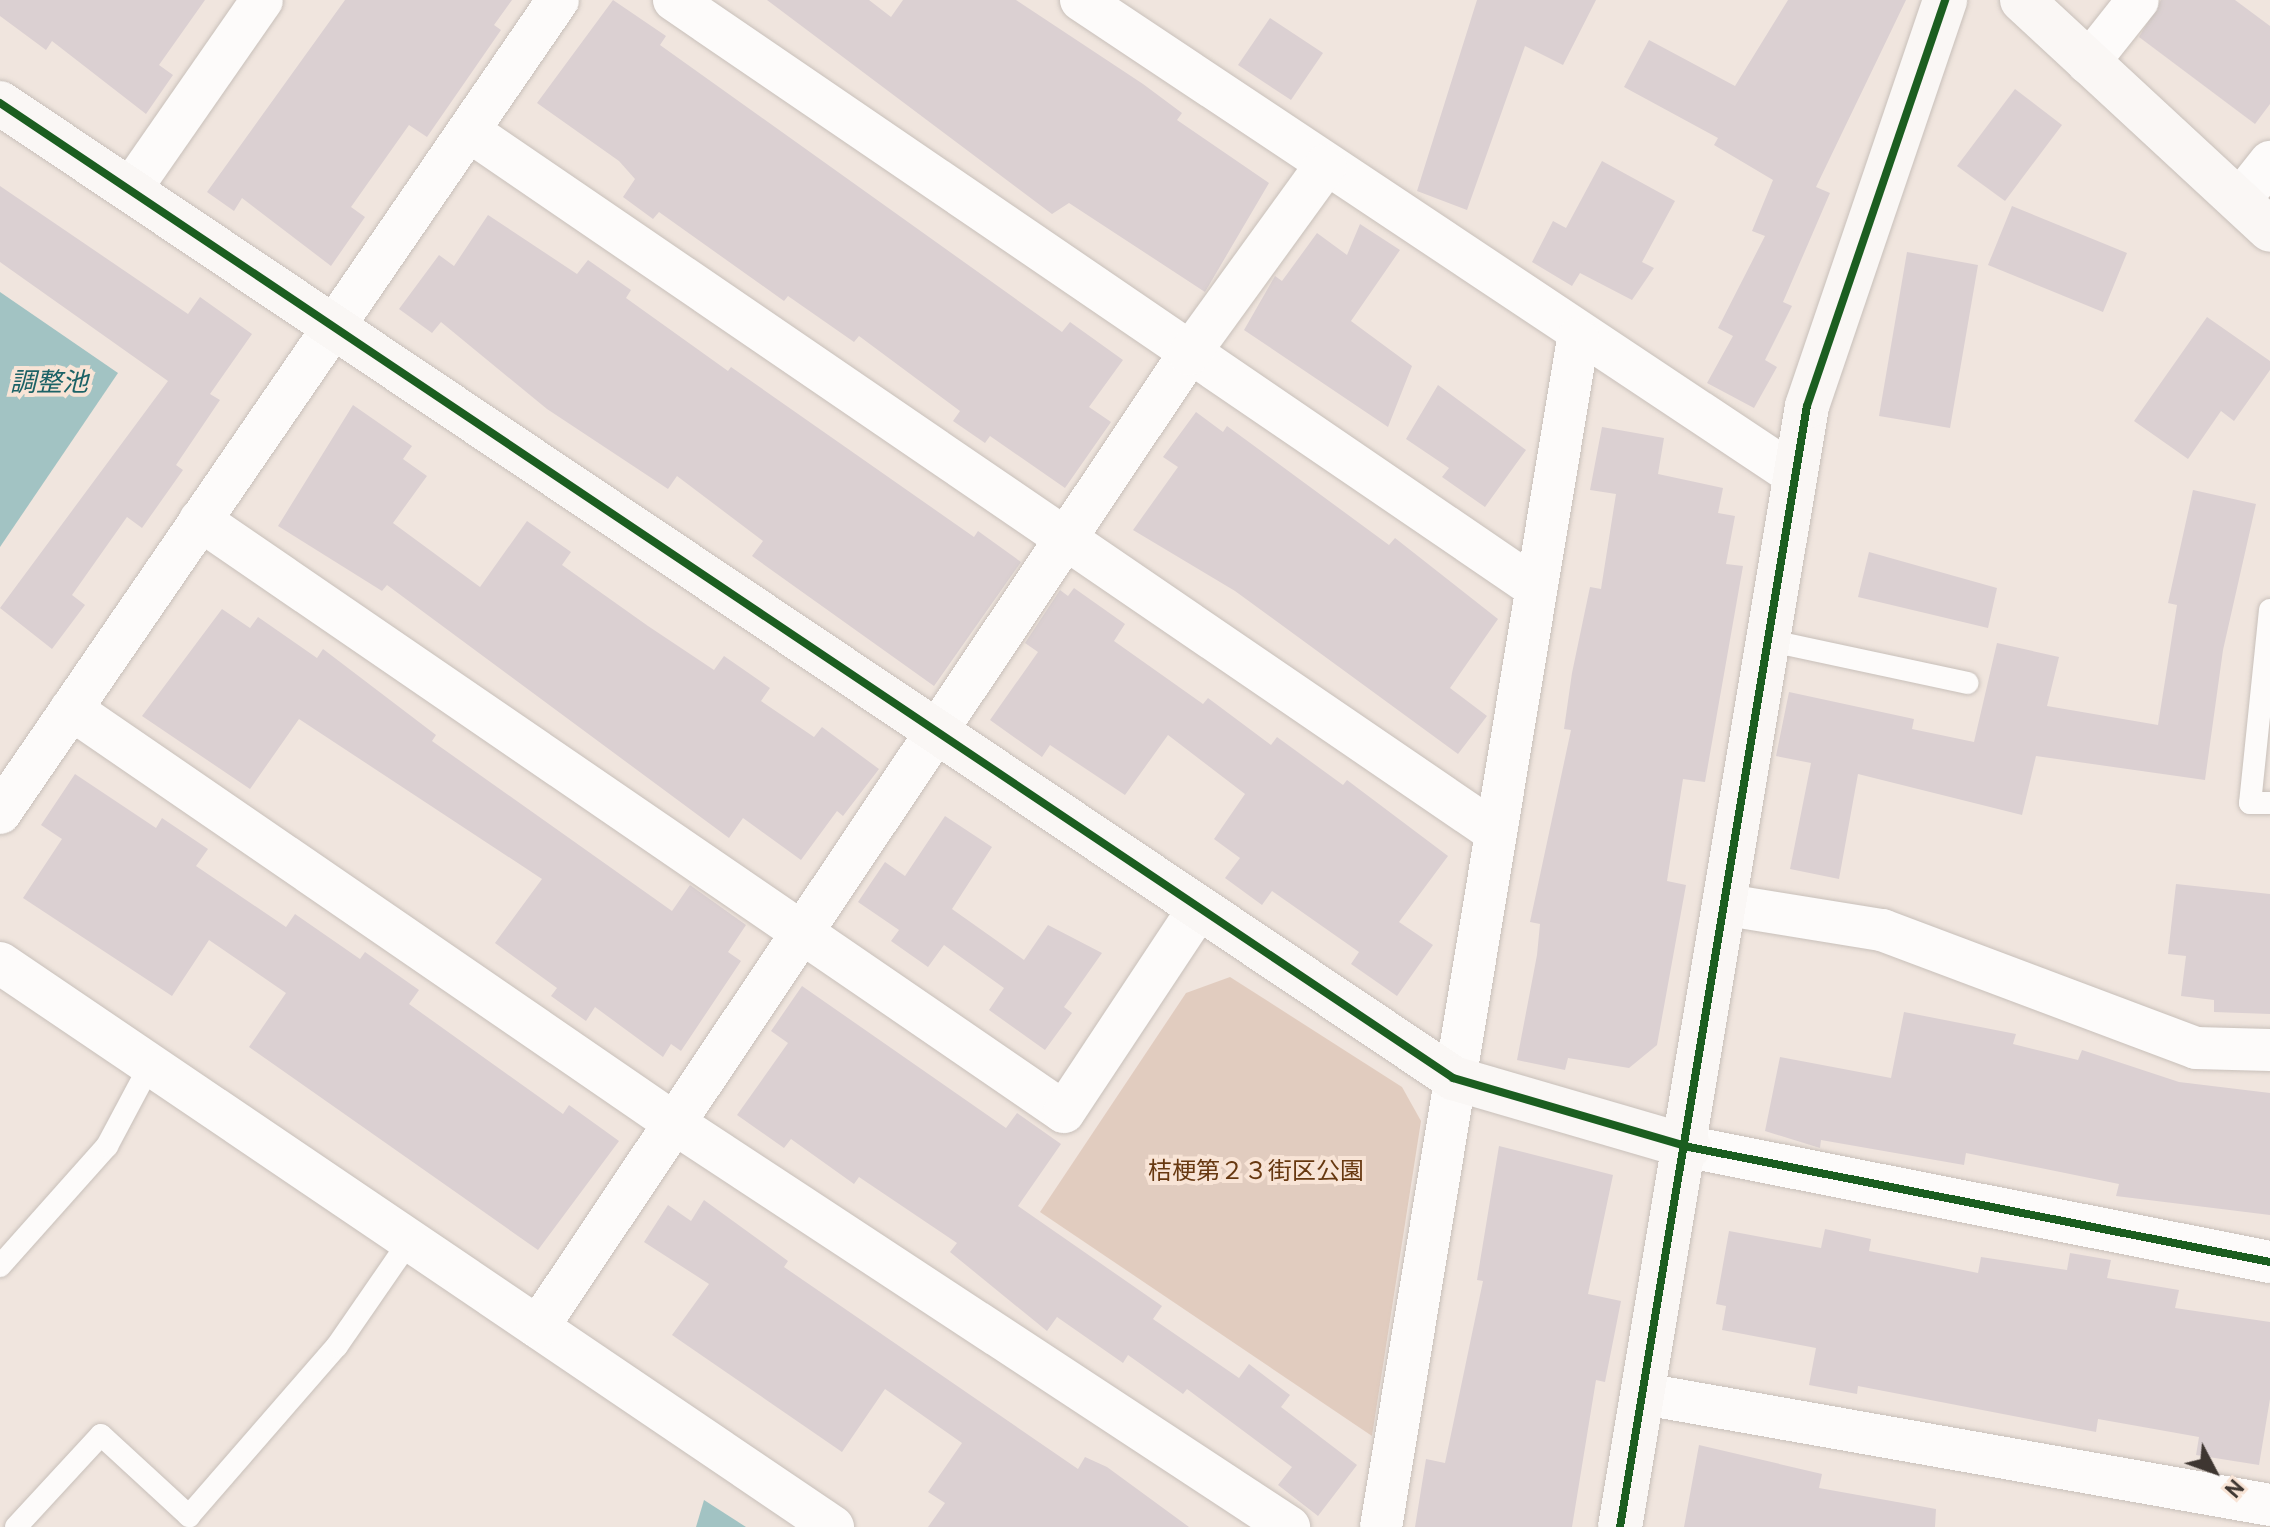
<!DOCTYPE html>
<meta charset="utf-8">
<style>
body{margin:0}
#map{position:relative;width:2270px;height:1527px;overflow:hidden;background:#f0e5de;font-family:Overpass,"Noto Sans JP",sans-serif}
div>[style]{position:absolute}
.green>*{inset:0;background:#e1ccbf}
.water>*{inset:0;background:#a2c3c3}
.building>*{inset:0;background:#dbd0d2}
.roads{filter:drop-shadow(0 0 2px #c8c0ba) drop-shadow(0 0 2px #c8c0ba)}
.lane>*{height:22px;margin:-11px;padding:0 11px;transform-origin:11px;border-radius:11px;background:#fdfbfa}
.street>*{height:42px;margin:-21px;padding:0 21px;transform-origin:21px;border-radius:21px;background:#fdfbfa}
.secondary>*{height:44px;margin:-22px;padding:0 22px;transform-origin:22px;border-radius:22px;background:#faf7f5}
.cycleway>*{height:8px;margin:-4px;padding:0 4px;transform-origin:4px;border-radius:4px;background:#1b5e20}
span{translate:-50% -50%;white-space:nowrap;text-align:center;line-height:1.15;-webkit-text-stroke:8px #f8e4d6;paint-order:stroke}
.park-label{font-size:24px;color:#673810}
.water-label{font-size:26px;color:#1c6266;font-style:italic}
.north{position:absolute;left:2174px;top:1431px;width:80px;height:80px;-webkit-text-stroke:6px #f8e4d6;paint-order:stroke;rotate:131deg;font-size:22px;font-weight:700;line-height:32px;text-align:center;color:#3e3631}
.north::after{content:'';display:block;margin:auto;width:28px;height:36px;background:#3e3631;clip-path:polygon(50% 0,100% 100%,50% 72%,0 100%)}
</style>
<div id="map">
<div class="green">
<i style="clip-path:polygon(1230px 977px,1402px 1087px,1421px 1121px,1372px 1436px,1040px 1212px,1186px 993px)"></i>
</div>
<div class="water">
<i style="clip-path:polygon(0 292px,118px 373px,0 547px)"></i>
<i style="clip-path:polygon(704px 1500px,746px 1527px,696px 1527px)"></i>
</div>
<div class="building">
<i style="clip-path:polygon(0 0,205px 0,159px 65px,173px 75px,146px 114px,52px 41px,46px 50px,0 16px)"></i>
<i style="clip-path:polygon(345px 0,512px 0,494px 25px,501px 30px,427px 137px,409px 125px,351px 207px,365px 217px,331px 266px,242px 198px,234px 211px,207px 192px)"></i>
<i style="clip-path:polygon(613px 0,666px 36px,660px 45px,1062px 332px,1070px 322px,1123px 360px,1089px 407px,1111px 422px,1065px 488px,990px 436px,985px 443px,953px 421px,960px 411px,859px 336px,854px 342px,788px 296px,784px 301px,659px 212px,653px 219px,623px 197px,635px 179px,619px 161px,537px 103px)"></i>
<i style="clip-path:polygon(767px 0,869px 0,891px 17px,903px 0,1016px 0,1143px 84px,1182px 113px,1177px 120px,1269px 183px,1205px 292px,1069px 203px,1052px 214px)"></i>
<i style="clip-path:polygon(1477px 0,1596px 0,1563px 65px,1525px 46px,1467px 210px,1417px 191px)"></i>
<i style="clip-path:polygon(1788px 0,1906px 0,1816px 187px,1830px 193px,1783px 302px,1792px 306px,1765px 360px,1777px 367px,1754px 408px,1707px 383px,1733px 336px,1718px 328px,1765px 236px,1752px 231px,1773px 180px,1714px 145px,1718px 138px,1624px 87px,1649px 40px,1735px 86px)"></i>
<i style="clip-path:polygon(2161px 0,2235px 0,2270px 26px,2270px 104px,2255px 124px,2139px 37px)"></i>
<i style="clip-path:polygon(1270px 18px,1323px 53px,1291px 100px,1238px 65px)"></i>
<i style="clip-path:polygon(2015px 89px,2062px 125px,2005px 201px,1957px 166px)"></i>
<i style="clip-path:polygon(1602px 161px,1675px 201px,1642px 262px,1654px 268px,1632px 300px,1580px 273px,1572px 286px,1532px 262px,1553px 221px,1566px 228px)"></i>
<i style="clip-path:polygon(0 186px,188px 314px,200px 297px,252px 334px,210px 394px,220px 400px,176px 465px,183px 470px,142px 528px,127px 517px,72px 595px,85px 605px,52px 649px,0 608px,168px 381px,0 262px)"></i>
<i style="clip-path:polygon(2012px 206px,2127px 253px,2103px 312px,1988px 265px)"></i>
<i style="clip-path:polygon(488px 215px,577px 274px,588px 260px,631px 290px,626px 298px,728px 371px,731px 367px,974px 537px,978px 531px,1021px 562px,934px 686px,752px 556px,763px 541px,677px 476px,668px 489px,547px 409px,441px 322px,432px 333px,399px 309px,439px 255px,454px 266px)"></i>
<i style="clip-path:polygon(1360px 224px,1400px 250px,1351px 321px,1412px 366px,1388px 427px,1244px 330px,1275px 276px,1282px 281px,1317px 233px,1347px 255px)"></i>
<i style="clip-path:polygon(1907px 252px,1978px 265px,1950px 428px,1879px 416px)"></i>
<i style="clip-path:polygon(2207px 317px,2270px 361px,2270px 370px,2234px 421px,2221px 411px,2188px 459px,2134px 421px)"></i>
<i style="clip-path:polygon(1438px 385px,1526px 450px,1485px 507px,1442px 477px,1449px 468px,1406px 439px)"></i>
<i style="clip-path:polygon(353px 405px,412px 446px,403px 459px,427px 476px,393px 523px,480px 587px,527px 521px,571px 552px,562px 565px,648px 626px,714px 670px,724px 656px,770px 688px,761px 701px,814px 737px,822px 727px,879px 769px,843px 816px,837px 811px,801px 860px,743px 818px,729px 838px,387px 585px,382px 591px,278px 526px)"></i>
<i style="clip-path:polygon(1196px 412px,1223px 432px,1227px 426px,1389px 545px,1395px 538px,1498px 619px,1450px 688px,1487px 716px,1458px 754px,1235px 591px,1133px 530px,1178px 467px,1163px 457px)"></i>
<i style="clip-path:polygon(1602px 427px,1664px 438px,1658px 474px,1723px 488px,1718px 513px,1735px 516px,1726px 564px,1743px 566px,1705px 782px,1683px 779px,1667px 881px,1686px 885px,1657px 1045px,1629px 1068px,1568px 1058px,1565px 1070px,1517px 1060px,1537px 955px,1540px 924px,1530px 922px,1571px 730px,1564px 729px,1572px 673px,1590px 587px,1601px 589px,1616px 494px,1590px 490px)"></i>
<i style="clip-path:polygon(2193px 490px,2256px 504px,2223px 650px,2205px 780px,2036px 756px,2022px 815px,1858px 774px,1839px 879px,1790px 869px,1811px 763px,1776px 756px,1789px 692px,1914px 719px,1912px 729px,1974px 742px,1997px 643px,2059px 657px,2047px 706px,2158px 725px,2177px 605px,2168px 603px)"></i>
<i style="clip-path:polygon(1869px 552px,1997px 588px,1988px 628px,1858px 597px)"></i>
<i style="clip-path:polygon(1074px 588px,1125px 624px,1114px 641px,1203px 704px,1208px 698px,1271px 745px,1277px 737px,1343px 785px,1347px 780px,1448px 856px,1399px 922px,1433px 945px,1397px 996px,1351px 964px,1359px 952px,1272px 891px,1262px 905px,1225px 878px,1240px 858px,1214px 839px,1245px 794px,1168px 735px,1125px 795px,1050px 745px,1042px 757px,990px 720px,1038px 652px,1025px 643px,1060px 590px,1068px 596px)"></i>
<i style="clip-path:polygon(222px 609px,250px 628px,258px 617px,317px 658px,323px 649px,436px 735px,432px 741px,672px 911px,690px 885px,746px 925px,728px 952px,741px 961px,681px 1051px,671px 1044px,663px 1057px,595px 1007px,586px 1021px,551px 996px,557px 988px,495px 943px,542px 879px,299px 719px,250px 789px,142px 716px)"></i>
<i style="clip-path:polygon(75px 774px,156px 828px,162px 818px,208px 849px,196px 866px,286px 927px,295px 914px,360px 959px,365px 952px,419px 990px,409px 1004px,563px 1114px,569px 1105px,619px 1141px,538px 1250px,249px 1047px,286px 993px,209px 940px,172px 996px,23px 898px,62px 839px,41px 825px)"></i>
<i style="clip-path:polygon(945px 816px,992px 847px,952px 909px,1024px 960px,1048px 925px,1102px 953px,1064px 1007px,1072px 1013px,1045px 1050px,989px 1010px,1004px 988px,944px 945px,928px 967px,891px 941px,899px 930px,858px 902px,885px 862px,905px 876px)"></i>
<i style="clip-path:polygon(2176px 884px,2270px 894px,2270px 1014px,2214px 1012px,2214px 1000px,2181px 996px,2186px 956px,2168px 954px)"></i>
<i style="clip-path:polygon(802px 986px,1006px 1128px,1017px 1113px,1061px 1144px,1018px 1206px,1162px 1306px,1153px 1319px,1239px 1378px,1249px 1364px,1290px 1395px,1281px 1407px,1357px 1465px,1318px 1516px,1278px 1485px,1292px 1467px,1187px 1389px,1183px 1394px,1128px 1355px,1123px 1363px,1057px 1317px,1047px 1331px,950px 1252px,957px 1243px,859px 1177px,854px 1184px,791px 1139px,784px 1148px,737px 1115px,788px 1043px,771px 1031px)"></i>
<i style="clip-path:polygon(1904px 1012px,2016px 1034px,2013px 1044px,2078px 1060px,2082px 1050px,2179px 1082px,2270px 1093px,2270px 1215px,2116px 1196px,2119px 1184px,1966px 1153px,1964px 1165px,1821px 1140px,1820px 1148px,1765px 1131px,1780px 1057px,1891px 1078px)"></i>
<i style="clip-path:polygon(1499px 1146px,1613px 1175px,1588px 1294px,1621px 1301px,1605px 1382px,1596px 1380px,1572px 1527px,1415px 1527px,1426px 1459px,1445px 1463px,1483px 1281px,1477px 1280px)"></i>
<i style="clip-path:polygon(704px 1200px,788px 1261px,784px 1267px,1078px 1469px,1085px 1457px,1107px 1467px,1189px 1527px,928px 1527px,945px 1503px,928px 1492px,962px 1443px,885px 1389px,842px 1452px,672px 1335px,709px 1284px,644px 1242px,668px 1205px,691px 1221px)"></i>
<i style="clip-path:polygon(1825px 1229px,1871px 1239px,1869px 1251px,1978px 1273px,1981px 1257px,2067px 1270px,2070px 1253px,2111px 1260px,2107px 1278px,2179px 1290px,2175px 1308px,2270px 1322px,2270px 1399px,2259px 1465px,2196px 1455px,2199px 1437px,2098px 1419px,2096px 1432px,1858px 1386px,1857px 1394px,1809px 1385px,1816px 1348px,1722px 1330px,1726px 1306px,1716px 1304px,1729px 1231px,1821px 1248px)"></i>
<i style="clip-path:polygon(1699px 1445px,1822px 1474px,1819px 1488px,1936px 1509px,1935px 1527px,1684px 1527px)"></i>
</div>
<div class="roads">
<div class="lane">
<i style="left:2270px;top:610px;width:194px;rotate:95.9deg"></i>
<i style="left:2250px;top:803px;width:20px"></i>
<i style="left:1767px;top:640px;width:205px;rotate:12.1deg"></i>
<i style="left:0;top:1266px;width:161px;rotate:-48.3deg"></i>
<i style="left:107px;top:1146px;width:92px;rotate:-62deg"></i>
<i style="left:16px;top:1527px;width:125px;rotate:-47.3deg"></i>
<i style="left:101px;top:1435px;width:120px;rotate:42.6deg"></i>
<i style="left:189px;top:1516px;width:225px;rotate:-49deg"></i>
<i style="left:337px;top:1346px;width:129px;rotate:-55.4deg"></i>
</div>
<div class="street">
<i style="left:674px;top:0;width:1040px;rotate:34.3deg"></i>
<i style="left:1081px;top:0;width:855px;rotate:33.65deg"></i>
<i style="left:2088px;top:63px;width:80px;rotate:-51.6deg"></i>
<i style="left:469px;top:131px;width:1239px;rotate:34.34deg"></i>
<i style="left:130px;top:190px;width:231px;rotate:-55.2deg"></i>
<i style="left:2239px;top:201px;width:50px;rotate:-51.5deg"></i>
<i style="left:200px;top:520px;width:1047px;rotate:34.42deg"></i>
<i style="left:1064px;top:1112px;width:241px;rotate:-56.5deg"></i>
<i style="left:71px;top:709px;width:731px;rotate:34.47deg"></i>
<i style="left:674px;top:1123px;width:736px;rotate:33.3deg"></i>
<i style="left:0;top:813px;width:986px;rotate:-55.54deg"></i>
<i style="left:1727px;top:905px;width:157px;rotate:9.2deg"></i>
<i style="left:1882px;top:930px;width:335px;rotate:20.6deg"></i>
<i style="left:2196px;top:1048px;width:74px;rotate:1.5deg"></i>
<i style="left:0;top:963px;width:1006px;rotate:34.1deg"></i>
<i style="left:1689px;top:1147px;width:592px;rotate:11.2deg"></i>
<i style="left:538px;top:1327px;width:1171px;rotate:-56.21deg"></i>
<i style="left:1189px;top:354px;width:233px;rotate:-54.1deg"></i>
<i style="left:1644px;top:1394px;width:636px;rotate:10.05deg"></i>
<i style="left:1381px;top:1527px;width:1205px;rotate:-80.59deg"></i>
</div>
<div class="secondary">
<i style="left:2022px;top:0;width:338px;rotate:42.8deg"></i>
<i style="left:0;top:103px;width:1750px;rotate:33.86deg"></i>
<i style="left:1453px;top:1078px;width:246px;rotate:16.3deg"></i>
<i style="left:1620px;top:1527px;width:1136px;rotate:-80.53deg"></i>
<i style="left:1807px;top:406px;width:429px;rotate:-71.2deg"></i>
</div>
</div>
<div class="cycleway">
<i style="left:0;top:103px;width:1750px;rotate:33.86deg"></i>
<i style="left:1453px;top:1078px;width:246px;rotate:16.3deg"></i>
<i style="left:1689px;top:1147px;width:592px;rotate:11.2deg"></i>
<i style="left:1620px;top:1527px;width:1136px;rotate:-80.53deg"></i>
<i style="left:1807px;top:406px;width:429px;rotate:-71.2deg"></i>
</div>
<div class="park-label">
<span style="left:1256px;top:1174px">桔梗第２３街区公園</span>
</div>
<div class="water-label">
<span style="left:49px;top:385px">調整池</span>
</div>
<div class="north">N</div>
</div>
